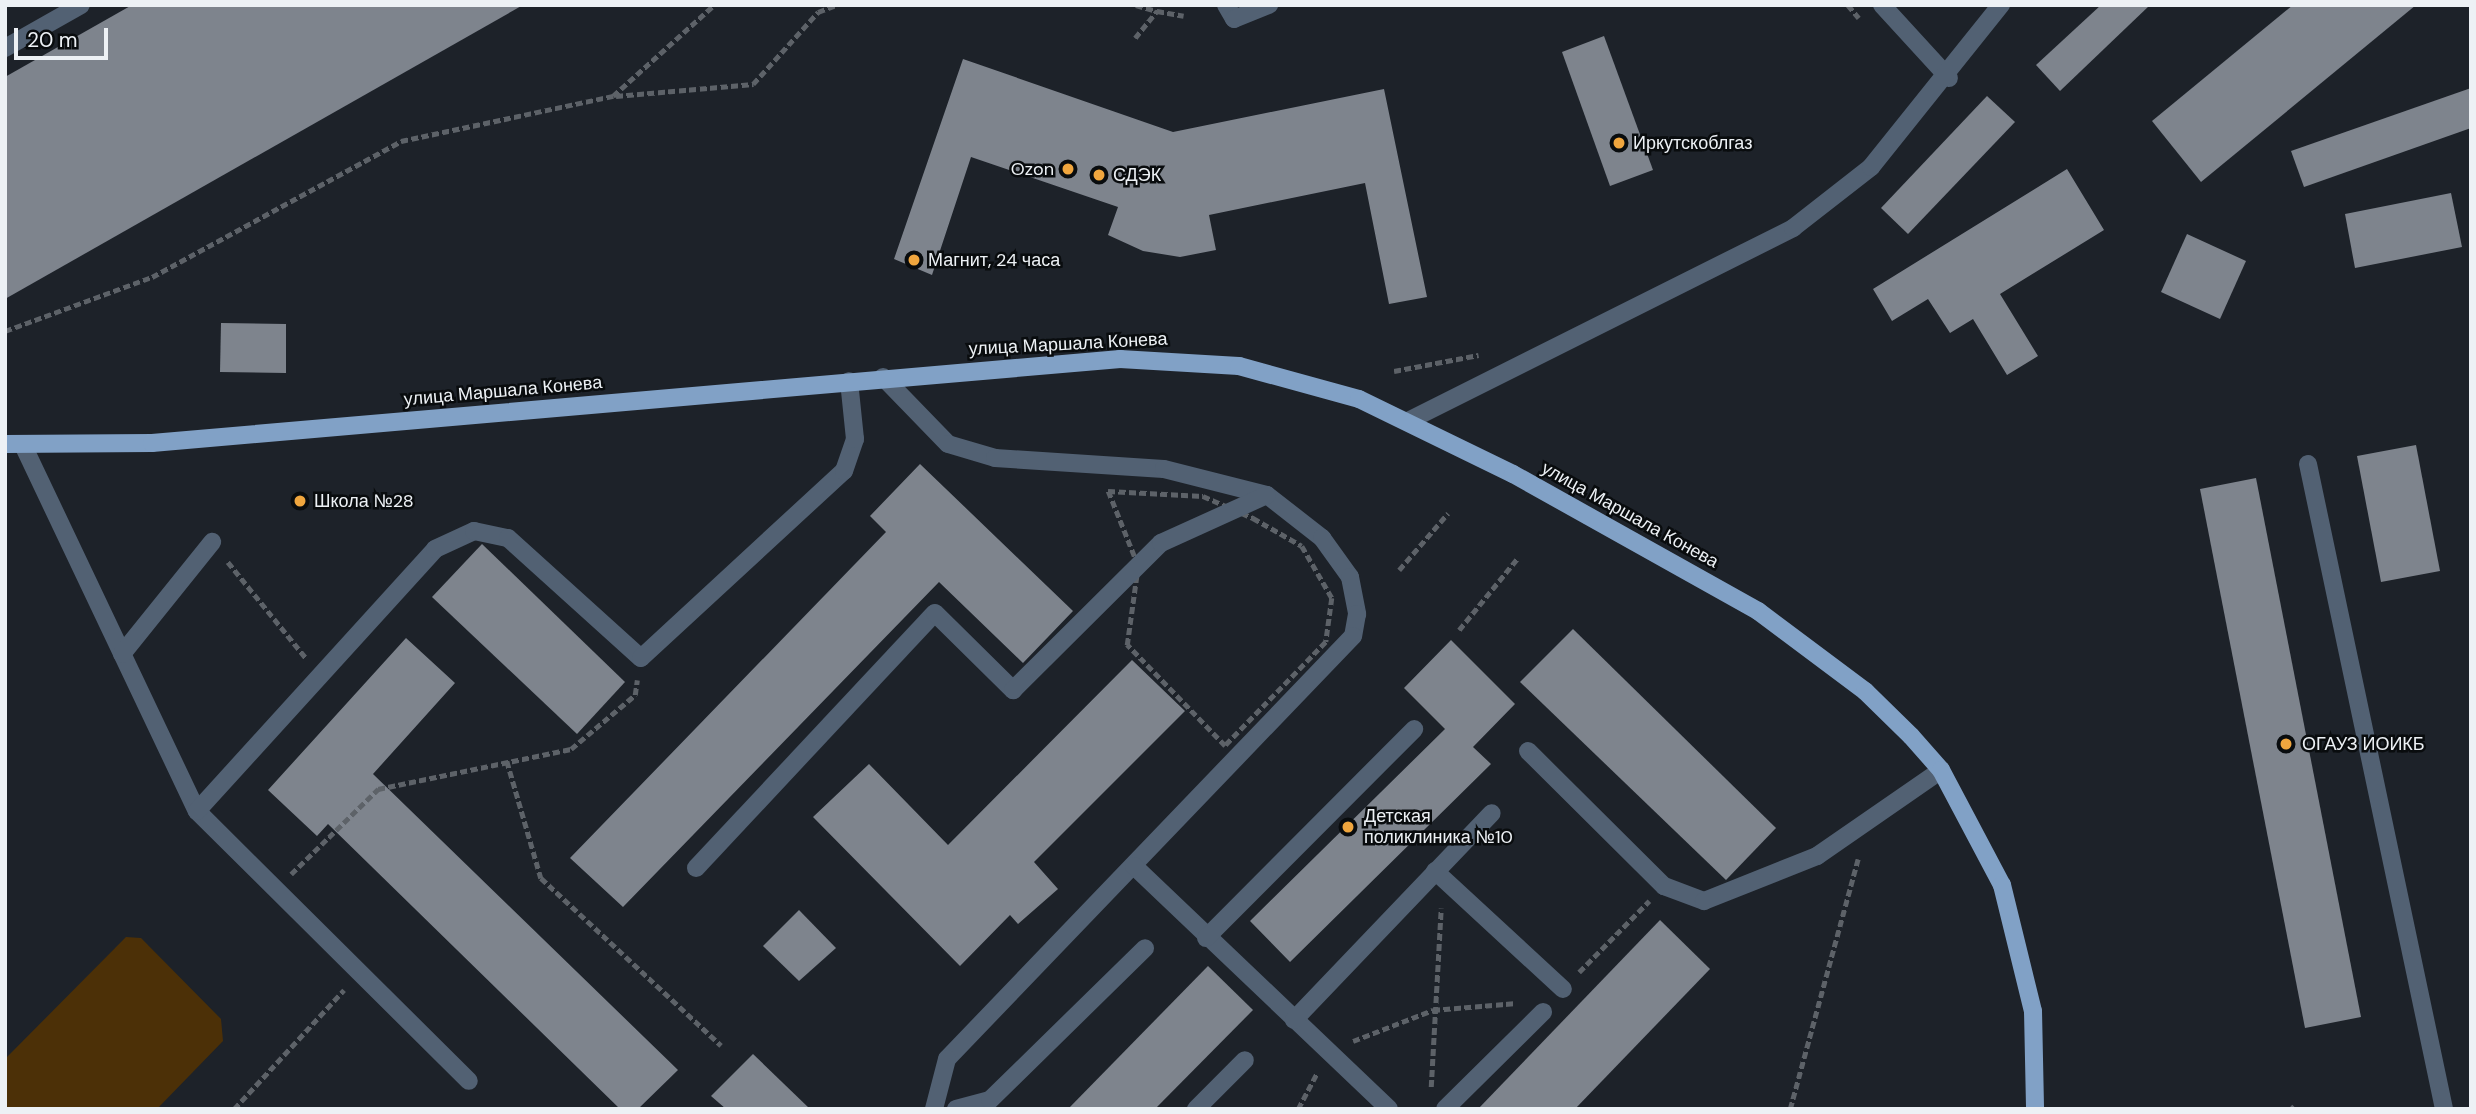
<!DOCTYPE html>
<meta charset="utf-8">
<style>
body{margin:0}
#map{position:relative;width:2476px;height:1114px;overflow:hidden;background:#1d2229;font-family:"DM Sans",sans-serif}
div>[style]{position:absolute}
.green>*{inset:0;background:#4c3007}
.building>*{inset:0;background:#7e848d}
.path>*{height:4.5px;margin-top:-2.25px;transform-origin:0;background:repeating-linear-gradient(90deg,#5d6268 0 7px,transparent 0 10.5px)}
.lane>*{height:18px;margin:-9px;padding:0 9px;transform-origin:9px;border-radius:9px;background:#526173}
.primary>*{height:18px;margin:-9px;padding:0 9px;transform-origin:9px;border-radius:9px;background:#81a1c6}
.dots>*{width:19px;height:19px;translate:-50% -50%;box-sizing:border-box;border:4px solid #090c0e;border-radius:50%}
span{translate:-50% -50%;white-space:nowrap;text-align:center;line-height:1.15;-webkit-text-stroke:5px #090c0e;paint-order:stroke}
.poi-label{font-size:18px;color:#edf1f5}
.left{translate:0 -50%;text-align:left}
.right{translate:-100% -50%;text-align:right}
.street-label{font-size:18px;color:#edf1f5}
.frame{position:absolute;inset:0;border:7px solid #edf1f5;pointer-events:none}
.scale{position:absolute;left:14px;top:28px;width:94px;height:32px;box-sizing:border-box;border:4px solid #edf1f5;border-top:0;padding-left:9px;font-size:21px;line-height:24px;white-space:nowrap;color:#edf1f5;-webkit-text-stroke:5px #090c0e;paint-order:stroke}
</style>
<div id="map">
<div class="green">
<i style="clip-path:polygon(126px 937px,141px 938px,221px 1019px,223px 1041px,157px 1109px,5px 1109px,5px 1059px)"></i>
</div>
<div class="building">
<i style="clip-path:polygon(132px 5px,523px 5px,5px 299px,5px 77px)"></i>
<i style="clip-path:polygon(2101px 5px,2150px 5px,2060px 91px,2036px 65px)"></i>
<i style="clip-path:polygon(2293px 5px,2416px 5px,2201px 182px,2152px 121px)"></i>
<i style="clip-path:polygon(1604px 36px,1653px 170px,1610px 186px,1562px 52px)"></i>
<i style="clip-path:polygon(963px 59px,1173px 132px,1384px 89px,1427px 297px,1389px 304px,1365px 183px,1209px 215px,1216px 250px,1180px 257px,1143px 251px,1108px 235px,1118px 207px,971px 157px,932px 275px,894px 259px)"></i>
<i style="clip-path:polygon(2471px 88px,2471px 128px,2304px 187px,2291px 151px)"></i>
<i style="clip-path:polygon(1987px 96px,2015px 122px,1908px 234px,1881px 208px)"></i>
<i style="clip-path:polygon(2067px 169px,2104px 230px,2000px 294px,2038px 356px,2007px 375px,1973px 319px,1950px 333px,1928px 299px,1892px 321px,1873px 289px)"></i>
<i style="clip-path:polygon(2451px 193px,2462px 247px,2355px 268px,2345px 214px)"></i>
<i style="clip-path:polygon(2187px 234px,2246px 261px,2220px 319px,2161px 292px)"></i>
<i style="clip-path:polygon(221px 323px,286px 324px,286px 373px,220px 372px)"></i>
<i style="clip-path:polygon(2416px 445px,2440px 571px,2381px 582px,2357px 456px)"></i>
<i style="clip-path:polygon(920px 464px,1073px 611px,1023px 663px,939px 582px,623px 907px,570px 858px,886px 532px,870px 516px)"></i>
<i style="clip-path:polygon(2256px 478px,2361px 1017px,2305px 1028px,2200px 489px)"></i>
<i style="clip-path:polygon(482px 544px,625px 682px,577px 734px,432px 597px)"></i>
<i style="clip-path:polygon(1573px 629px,1776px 828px,1726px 880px,1520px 682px)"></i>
<i style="clip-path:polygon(406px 638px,455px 683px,373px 774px,678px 1070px,638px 1109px,620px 1109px,328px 824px,317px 836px,268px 790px)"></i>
<i style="clip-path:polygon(1451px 640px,1515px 704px,1473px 747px,1491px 764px,1290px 962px,1250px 921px,1445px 729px,1404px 688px)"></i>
<i style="clip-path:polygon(1132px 660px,1185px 711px,1034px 862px,1058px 889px,1018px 924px,1010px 915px,960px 966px,813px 817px,869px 764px,948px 845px)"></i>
<i style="clip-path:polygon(799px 910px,836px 948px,799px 981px,763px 946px)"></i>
<i style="clip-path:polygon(1660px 920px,1710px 969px,1575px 1109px,1478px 1109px)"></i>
<i style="clip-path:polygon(1208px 966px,1253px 1010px,1155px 1109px,1068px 1109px)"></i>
<i style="clip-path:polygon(753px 1054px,810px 1109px,726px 1109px,711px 1096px)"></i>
</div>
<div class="path">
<i style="left:1136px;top:5px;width:22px;rotate:16deg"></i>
<i style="left:1848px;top:5px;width:17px;rotate:50deg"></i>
<i style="left:1135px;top:38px;width:35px;rotate:-51deg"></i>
<i style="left:1157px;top:11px;width:27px;rotate:10deg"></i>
<i style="left:616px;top:96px;width:138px;rotate:-5deg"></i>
<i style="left:753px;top:84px;width:97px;rotate:-47.9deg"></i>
<i style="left:818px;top:12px;width:19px;rotate:-21deg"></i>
<i style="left:5px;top:331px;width:157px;rotate:-20.2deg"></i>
<i style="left:152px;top:277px;width:284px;rotate:-28.6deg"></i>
<i style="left:401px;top:141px;width:217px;rotate:-12deg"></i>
<i style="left:613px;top:96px;width:136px;rotate:-42deg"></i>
<i style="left:1394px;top:371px;width:86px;rotate:-10.7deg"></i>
<i style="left:1108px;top:491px;width:95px;rotate:3deg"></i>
<i style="left:1203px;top:496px;width:55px;rotate:23.7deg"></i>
<i style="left:1253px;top:518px;width:56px;rotate:29.7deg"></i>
<i style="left:1302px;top:546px;width:60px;rotate:60deg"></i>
<i style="left:1332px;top:598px;width:44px;rotate:97.8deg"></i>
<i style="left:1326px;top:642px;width:145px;rotate:134.2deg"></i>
<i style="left:1225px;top:746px;width:141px;rotate:-134.1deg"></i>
<i style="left:1127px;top:645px;width:80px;rotate:-82.1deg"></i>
<i style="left:1138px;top:566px;width:81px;rotate:-111.8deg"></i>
<i style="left:228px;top:562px;width:124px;rotate:50.9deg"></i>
<i style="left:1399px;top:570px;width:75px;rotate:-49.3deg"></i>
<i style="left:1459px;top:630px;width:92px;rotate:-50.8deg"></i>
<i style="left:507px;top:761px;width:122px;rotate:73.8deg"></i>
<i style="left:541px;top:878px;width:246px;rotate:42.9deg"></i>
<i style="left:291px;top:874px;width:122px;rotate:-44.3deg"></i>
<i style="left:378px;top:789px;width:197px;rotate:-11.7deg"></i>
<i style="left:571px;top:749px;width:84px;rotate:-40.2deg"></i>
<i style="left:635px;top:695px;width:15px;rotate:-82deg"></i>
<i style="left:1579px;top:972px;width:100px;rotate:-45.4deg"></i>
<i style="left:1353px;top:1041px;width:86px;rotate:-21.2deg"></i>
<i style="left:1433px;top:1010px;width:84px;rotate:-4.8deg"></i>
<i style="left:1431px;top:1087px;width:179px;rotate:-86.8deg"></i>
<i style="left:234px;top:1109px;width:162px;rotate:-47.3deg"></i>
<i style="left:1298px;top:1109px;width:41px;rotate:-62.2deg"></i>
<i style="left:1790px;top:1109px;width:259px;rotate:-74.8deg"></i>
<i style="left:2291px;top:1109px;width:4px;rotate:-45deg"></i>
</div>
<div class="lane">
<i style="left:1226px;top:5px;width:16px;rotate:60deg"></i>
<i style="left:1234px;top:19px;width:38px;rotate:-22deg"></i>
<i style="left:1882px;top:5px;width:99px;rotate:47.5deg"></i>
<i style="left:5px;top:48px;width:87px;rotate:-29.5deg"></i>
<i style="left:883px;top:377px;width:93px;rotate:45.9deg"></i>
<i style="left:948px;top:444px;width:49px;rotate:16.6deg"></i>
<i style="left:995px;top:458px;width:169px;rotate:3.7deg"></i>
<i style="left:1164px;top:469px;width:106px;rotate:14.2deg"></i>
<i style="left:1267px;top:495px;width:70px;rotate:38deg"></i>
<i style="left:1322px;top:538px;width:48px;rotate:54.3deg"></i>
<i style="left:1350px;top:577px;width:38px;rotate:79deg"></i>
<i style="left:1357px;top:614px;width:22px;rotate:100deg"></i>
<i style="left:1353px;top:636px;width:586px;rotate:133.83deg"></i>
<i style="left:947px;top:1059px;width:52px;rotate:104.6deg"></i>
<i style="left:1408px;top:421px;width:431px;rotate:-26.6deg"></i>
<i style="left:1793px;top:228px;width:99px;rotate:-38deg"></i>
<i style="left:1871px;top:167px;width:208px;rotate:-51.3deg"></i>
<i style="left:23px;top:445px;width:405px;rotate:64.6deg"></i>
<i style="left:197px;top:811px;width:383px;rotate:44.8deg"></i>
<i style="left:2308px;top:464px;width:659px;rotate:78.09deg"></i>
<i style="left:122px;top:654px;width:144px;rotate:-51.2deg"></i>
<i style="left:1528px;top:751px;width:192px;rotate:44.8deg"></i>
<i style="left:1664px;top:886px;width:43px;rotate:20.6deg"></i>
<i style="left:1704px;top:901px;width:122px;rotate:-21.7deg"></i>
<i style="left:1817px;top:856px;width:151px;rotate:-34.7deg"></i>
<i style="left:197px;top:811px;width:354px;rotate:-47.7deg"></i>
<i style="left:435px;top:549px;width:43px;rotate:-24.8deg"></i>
<i style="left:474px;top:531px;width:35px;rotate:12deg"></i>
<i style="left:508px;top:538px;width:179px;rotate:42.1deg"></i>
<i style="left:641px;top:658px;width:276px;rotate:-42.7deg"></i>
<i style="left:844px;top:471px;width:34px;rotate:-71deg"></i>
<i style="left:855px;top:439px;width:58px;rotate:-95.9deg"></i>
<i style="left:1134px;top:866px;width:352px;rotate:43.6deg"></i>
<i style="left:696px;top:868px;width:349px;rotate:-46.9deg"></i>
<i style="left:935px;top:613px;width:110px;rotate:44.6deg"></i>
<i style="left:1013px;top:690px;width:209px;rotate:-44.8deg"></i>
<i style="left:1161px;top:543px;width:116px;rotate:-24.4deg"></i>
<i style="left:1435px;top:871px;width:174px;rotate:42.7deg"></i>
<i style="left:1206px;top:938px;width:295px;rotate:-45.1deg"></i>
<i style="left:1294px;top:1020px;width:286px;rotate:-46.3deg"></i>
<i style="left:956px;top:1109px;width:35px;rotate:-15deg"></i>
<i style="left:990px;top:1100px;width:217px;rotate:-44.4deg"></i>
<i style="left:1196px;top:1109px;width:69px;rotate:-45deg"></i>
<i style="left:1445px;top:1109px;width:138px;rotate:-44.7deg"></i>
</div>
<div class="primary">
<i style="left:5px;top:444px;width:147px;rotate:-0.4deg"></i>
<i style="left:152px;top:443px;width:972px;rotate:-4.96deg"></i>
<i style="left:1120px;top:359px;width:119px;rotate:3.4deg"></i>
<i style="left:1239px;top:366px;width:124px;rotate:15.4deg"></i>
<i style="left:1359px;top:399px;width:171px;rotate:26deg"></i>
<i style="left:1513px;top:474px;width:281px;rotate:29.2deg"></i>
<i style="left:1758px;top:611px;width:134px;rotate:36.8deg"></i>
<i style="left:1865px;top:691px;width:64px;rotate:44.4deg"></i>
<i style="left:1911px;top:736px;width:45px;rotate:48.6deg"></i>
<i style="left:1941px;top:770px;width:130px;rotate:62.1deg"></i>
<i style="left:2002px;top:885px;width:130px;rotate:76.2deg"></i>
<i style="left:2033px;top:1011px;width:98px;rotate:88.8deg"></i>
</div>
<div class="dots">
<i style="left:1619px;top:143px;background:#f0a63e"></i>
<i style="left:1068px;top:169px;background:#f0a63e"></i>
<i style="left:1099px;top:175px;background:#f0a63e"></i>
<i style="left:914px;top:260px;background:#f0a63e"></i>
<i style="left:300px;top:501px;background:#f0a63e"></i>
<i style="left:2286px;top:744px;background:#f0a63e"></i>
<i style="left:1348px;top:827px;background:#f0a63e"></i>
</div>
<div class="poi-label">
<span class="left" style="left:1633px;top:143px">Иркутскоблгаз</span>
<span class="right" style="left:1054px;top:169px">Ozon</span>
<span class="left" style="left:1113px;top:175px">СДЭК</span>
<span class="left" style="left:928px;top:260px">Магнит, 24 часа</span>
<span class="left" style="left:314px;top:501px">Школа №28</span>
<span class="left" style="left:2302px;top:744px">ОГАУЗ ИОИКБ</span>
<span class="left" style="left:1364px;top:827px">Детская<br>поликлиника №10</span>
</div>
<div class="street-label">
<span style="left:1068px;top:344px;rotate:-3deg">улица Маршала Конева</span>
<span style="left:503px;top:391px;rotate:-5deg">улица Маршала Конева</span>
<span style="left:1630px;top:515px;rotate:29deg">улица Маршала Конева</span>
</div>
<div class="frame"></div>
<div class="scale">20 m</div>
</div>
